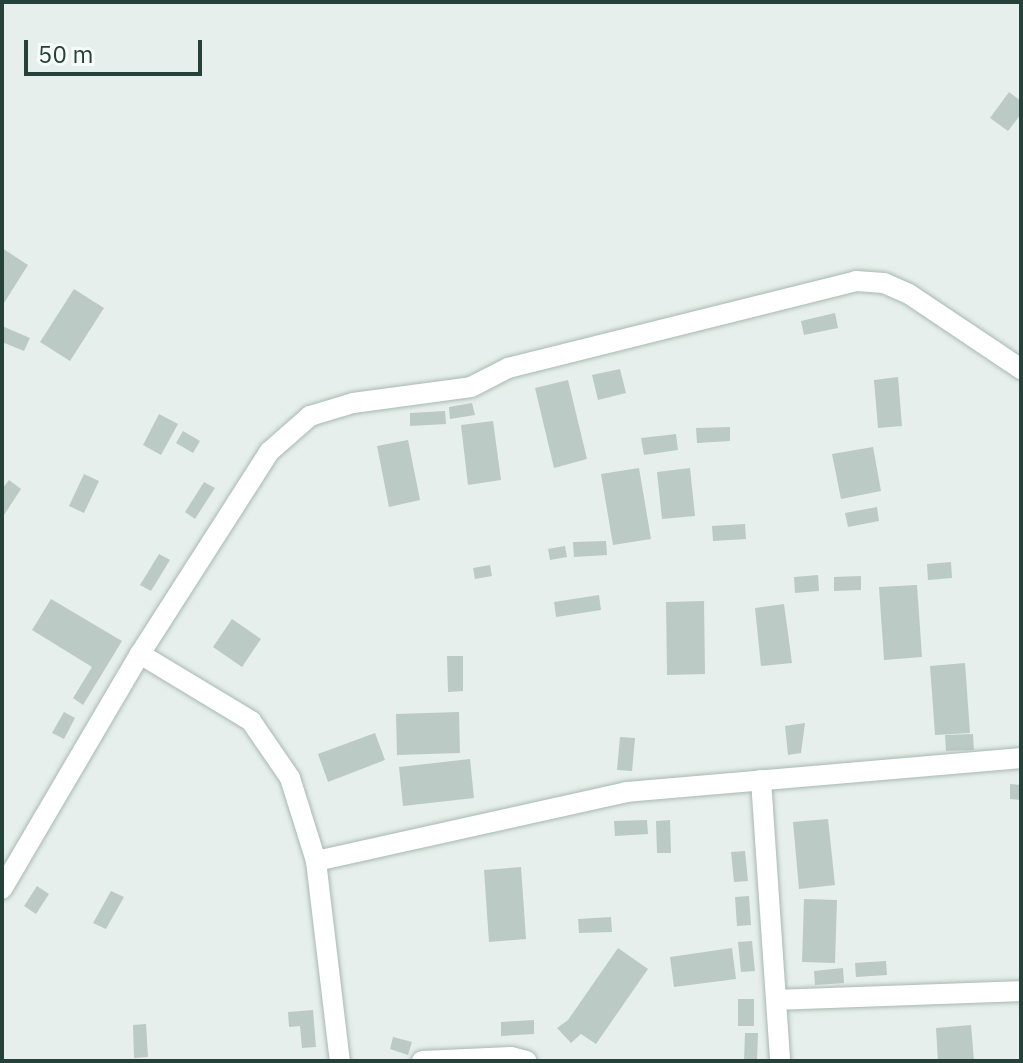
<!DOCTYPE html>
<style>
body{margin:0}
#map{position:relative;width:1023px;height:1063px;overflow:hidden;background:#e6efeb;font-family:"IBM Plex Sans",sans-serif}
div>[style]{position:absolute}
.building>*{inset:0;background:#bbcac4}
.roads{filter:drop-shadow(0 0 2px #a8b8b2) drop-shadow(0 0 2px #a8b8b2)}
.minor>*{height:20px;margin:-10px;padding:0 10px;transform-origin:10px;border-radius:10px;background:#fff}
span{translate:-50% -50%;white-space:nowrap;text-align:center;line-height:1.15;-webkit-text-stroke:6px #f7fbf9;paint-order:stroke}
.frame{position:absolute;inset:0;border:4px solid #24423a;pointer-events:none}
.scale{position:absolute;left:24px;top:40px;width:178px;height:36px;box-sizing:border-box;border:4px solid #24423a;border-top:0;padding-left:10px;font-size:24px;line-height:28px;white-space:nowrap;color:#24423a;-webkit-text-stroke:6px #f7fbf9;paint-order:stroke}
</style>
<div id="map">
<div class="building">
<i style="clip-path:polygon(1009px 92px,1021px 101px,1021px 114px,1008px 131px,990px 118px)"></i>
<i style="clip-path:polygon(2px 248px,28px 265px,2px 306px)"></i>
<i style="clip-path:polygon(74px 289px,104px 308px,70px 361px,40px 342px)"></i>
<i style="clip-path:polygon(835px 313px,838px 328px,804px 335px,801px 321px)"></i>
<i style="clip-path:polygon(2px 326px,30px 338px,24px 351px,2px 342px)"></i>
<i style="clip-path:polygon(620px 369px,626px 393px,598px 400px,592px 375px)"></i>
<i style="clip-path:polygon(898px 377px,902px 426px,878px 428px,874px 380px)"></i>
<i style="clip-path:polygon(568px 380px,587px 459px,554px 468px,535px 388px)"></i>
<i style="clip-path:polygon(472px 403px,475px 415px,450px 419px,449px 407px)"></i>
<i style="clip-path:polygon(445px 411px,446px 424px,410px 426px,410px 413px)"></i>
<i style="clip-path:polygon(159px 414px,178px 424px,161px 455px,143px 445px)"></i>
<i style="clip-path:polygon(493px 421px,501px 480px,468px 485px,461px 425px)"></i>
<i style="clip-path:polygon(730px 427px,730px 441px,697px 443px,696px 428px)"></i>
<i style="clip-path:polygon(183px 431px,200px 441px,193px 453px,176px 443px)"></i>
<i style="clip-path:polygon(676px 434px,678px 450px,644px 455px,641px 438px)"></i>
<i style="clip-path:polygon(408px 440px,420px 500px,389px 507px,377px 446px)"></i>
<i style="clip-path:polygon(873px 447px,881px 491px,841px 499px,832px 454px)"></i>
<i style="clip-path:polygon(639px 468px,651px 539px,613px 545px,601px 474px)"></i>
<i style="clip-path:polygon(690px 468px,695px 516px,662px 519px,657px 472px)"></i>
<i style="clip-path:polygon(84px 474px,99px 481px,84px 513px,69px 506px)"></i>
<i style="clip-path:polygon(9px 480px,21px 489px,2px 518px,2px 489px)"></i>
<i style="clip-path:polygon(204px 482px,215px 488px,195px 519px,185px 512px)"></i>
<i style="clip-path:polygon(877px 507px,879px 521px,848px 527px,845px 513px)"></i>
<i style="clip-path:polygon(745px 524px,746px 539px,713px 541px,712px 526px)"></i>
<i style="clip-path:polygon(606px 541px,607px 555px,574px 557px,573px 542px)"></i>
<i style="clip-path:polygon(565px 546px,567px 557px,550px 560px,548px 549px)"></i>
<i style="clip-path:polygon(159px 554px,170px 560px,151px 591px,140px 585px)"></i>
<i style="clip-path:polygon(951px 562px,952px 578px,928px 580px,927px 564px)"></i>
<i style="clip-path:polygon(490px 565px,492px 576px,475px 579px,473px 568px)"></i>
<i style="clip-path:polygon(818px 575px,819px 591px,795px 593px,794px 577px)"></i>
<i style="clip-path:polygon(861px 576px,861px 590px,834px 591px,834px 577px)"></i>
<i style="clip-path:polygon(917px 585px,922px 657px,884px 660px,879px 587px)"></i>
<i style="clip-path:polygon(599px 595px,601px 610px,556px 617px,554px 602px)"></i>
<i style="clip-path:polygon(51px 599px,122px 641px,83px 705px,73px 698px,92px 667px,32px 630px)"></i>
<i style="clip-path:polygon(704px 601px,705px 674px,667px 675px,666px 602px)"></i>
<i style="clip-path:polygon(784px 604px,792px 663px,761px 666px,755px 608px)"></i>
<i style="clip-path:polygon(232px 619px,261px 639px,242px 667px,213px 647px)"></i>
<i style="clip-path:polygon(447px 656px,463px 656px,463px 691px,448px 692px)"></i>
<i style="clip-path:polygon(965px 663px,970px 733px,935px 735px,930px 666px)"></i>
<i style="clip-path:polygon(64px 712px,75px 718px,64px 739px,52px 733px)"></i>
<i style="clip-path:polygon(459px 712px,460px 753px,397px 755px,396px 714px)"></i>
<i style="clip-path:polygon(805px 723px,801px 753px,788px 755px,785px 726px)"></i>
<i style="clip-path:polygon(375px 733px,385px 760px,328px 782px,318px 754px)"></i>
<i style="clip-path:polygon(973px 734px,974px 750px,946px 751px,945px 735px)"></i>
<i style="clip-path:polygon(620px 737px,635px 738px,632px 771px,617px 770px)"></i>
<i style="clip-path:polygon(470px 759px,474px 798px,403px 806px,399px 767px)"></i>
<i style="clip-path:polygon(1010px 784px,1021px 785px,1021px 800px,1010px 799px)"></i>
<i style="clip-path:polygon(828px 819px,835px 885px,799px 889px,793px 822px)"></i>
<i style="clip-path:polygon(647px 820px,648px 834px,615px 836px,614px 821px)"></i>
<i style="clip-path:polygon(670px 820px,671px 853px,657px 853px,656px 821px)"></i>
<i style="clip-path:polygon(745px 851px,748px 881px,734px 882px,731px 852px)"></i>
<i style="clip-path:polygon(521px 867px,526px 939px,489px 942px,484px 870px)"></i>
<i style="clip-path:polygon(37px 886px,49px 894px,36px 914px,24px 906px)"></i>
<i style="clip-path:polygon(111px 891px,124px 897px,106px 929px,93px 923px)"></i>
<i style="clip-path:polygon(749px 896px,751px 925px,737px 926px,735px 897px)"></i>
<i style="clip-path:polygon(804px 899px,837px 900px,835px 963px,802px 962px)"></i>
<i style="clip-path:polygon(611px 917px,612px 932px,579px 933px,578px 919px)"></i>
<i style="clip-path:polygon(752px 941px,755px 971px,741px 972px,738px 942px)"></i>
<i style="clip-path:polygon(618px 948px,648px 969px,596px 1044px,581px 1034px,571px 1043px,557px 1028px,568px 1020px)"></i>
<i style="clip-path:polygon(732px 948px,736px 979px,674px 987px,670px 957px)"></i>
<i style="clip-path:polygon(886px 961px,887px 975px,856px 977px,855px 963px)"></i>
<i style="clip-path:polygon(843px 968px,844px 983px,815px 985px,814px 971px)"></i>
<i style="clip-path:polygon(738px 999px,754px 999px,754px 1026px,738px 1026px)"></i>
<i style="clip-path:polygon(313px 1010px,316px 1047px,302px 1048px,300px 1026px,289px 1027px,288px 1012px)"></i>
<i style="clip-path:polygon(534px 1020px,534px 1034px,501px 1036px,501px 1022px)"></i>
<i style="clip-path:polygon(146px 1024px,148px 1057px,134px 1058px,133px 1025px)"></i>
<i style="clip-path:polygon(971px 1025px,974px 1061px,938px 1061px,936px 1028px)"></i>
<i style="clip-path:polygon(745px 1033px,758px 1033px,757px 1061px,744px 1061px)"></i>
<i style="clip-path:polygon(393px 1037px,412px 1042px,408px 1055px,390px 1049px)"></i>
</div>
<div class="roads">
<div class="minor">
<i style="left:140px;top:654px;width:130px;rotate:31.1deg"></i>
<i style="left:251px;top:721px;width:69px;rotate:55.6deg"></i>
<i style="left:290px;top:778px;width:87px;rotate:72.6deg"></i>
<i style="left:316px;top:861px;width:201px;rotate:83.2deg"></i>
<i style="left:761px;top:780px;width:282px;rotate:86.1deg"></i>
<i style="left:316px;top:861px;width:318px;rotate:-12.5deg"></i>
<i style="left:626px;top:792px;width:396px;rotate:-4.9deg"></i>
<i style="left:2px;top:889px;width:273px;rotate:-59.6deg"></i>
<i style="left:140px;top:654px;width:240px;rotate:-57.4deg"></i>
<i style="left:269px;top:452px;width:55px;rotate:-41.3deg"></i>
<i style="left:310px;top:416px;width:45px;rotate:-16.8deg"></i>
<i style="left:353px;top:403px;width:119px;rotate:-7.7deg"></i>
<i style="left:471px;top:387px;width:42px;rotate:-27.2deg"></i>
<i style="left:508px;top:368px;width:359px;rotate:-14deg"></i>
<i style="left:856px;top:281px;width:28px;rotate:4deg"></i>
<i style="left:884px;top:283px;width:27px;rotate:24deg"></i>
<i style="left:909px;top:294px;width:135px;rotate:33.8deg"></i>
<i style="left:777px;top:1000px;width:244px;rotate:-2.1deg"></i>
<i style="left:422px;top:1061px;width:89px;rotate:-2.6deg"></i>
<i style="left:511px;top:1057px;width:16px;rotate:14deg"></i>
</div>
</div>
<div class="frame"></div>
<div class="scale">50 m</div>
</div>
